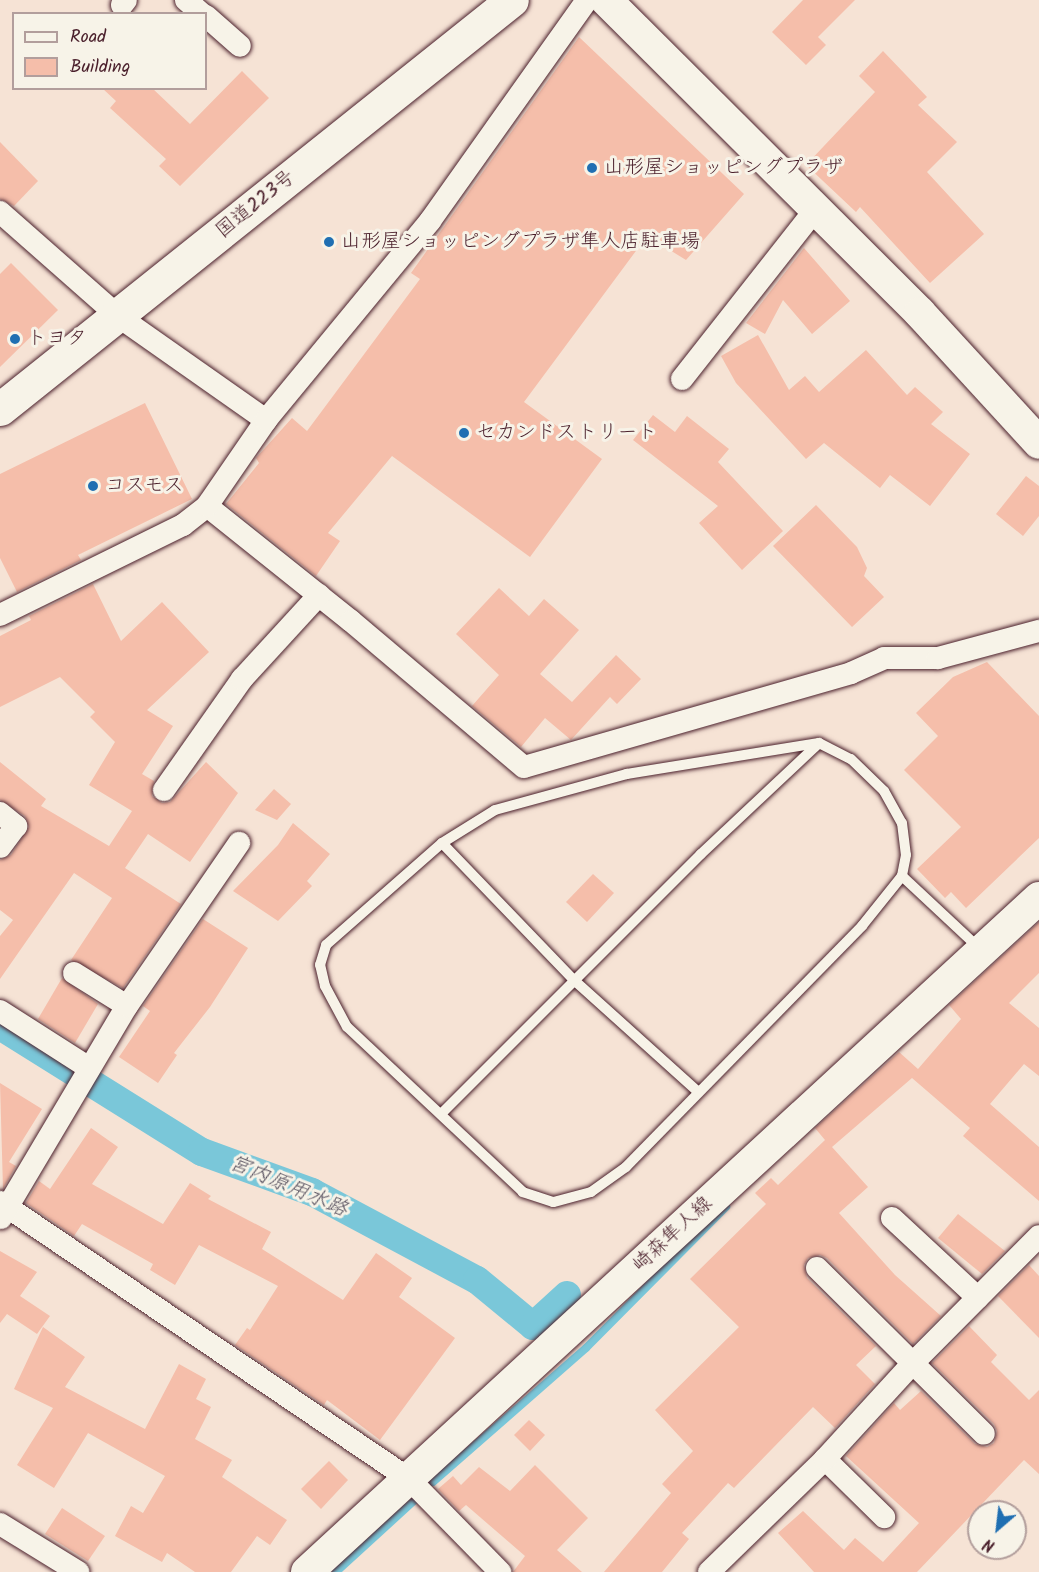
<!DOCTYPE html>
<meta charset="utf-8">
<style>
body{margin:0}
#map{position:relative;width:1039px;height:1572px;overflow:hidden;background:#f6e3d5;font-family:Kalam,"Klee One",sans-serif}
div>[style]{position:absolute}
.stream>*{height:8px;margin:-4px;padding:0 4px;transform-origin:4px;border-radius:4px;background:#7ac7d9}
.canal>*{height:28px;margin:-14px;padding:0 14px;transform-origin:14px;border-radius:14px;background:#7ac7d9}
.building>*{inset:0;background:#f5beaa}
.roads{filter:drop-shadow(0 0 2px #4a1f2b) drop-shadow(0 0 2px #4a1f2b)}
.lane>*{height:10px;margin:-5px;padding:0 5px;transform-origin:5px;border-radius:5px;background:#f7f3e8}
.street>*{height:22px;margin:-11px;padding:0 11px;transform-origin:11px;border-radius:11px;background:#f7f3e8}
.secondary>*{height:32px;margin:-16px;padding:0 16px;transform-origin:16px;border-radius:16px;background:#f7f3e8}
.highway>*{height:33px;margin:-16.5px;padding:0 16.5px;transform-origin:16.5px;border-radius:16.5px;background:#f7f3e8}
.dots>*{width:16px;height:16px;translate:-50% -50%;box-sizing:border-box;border:3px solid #f7f3e8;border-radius:50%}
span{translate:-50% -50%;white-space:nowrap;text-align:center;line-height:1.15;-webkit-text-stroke:6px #f7f3e8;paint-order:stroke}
.poi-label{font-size:20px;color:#4a1f2b}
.left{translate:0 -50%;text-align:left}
.street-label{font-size:20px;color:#4a1f2b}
.water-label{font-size:21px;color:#58515f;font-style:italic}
.legend{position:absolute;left:12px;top:12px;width:195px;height:78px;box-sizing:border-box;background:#f7f3e8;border:2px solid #b29e9c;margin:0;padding:8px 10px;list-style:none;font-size:18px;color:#4a1f2b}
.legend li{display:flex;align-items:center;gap:12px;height:30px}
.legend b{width:30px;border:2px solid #b29e9c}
.north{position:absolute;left:967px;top:1500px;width:60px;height:60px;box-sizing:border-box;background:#f7f3e8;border:2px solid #b29e9c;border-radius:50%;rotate:208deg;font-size:16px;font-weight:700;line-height:24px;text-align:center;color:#4a1f2b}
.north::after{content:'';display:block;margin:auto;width:21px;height:27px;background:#1f6fb2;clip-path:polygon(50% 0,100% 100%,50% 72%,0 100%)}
</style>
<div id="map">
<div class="stream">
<i style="left:433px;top:1482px;width:203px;rotate:-41.2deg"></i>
<i style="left:586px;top:1348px;width:199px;rotate:-45.2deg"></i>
<i style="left:336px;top:1572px;width:111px;rotate:-42.4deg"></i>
</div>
<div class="canal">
<i style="left:0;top:1026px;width:238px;rotate:32deg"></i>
<i style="left:202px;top:1152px;width:117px;rotate:20deg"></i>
<i style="left:312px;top:1192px;width:187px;rotate:28.1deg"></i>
<i style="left:477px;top:1280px;width:72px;rotate:39.4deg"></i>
<i style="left:533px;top:1326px;width:46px;rotate:-42.4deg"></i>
</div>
<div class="building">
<i style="clip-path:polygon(803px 0,855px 0,818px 37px,826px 45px,806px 65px,772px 32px)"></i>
<i style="clip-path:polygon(579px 37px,744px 194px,686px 260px,647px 236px,524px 402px,602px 459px,530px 557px,392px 456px,328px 533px,340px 541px,316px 576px,226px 504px,259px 463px,256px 458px,292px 418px,307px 431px,420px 279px,411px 273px)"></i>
<i style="clip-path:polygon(883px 51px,927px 97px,918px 105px,957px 142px,927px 172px,984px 234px,930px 283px,860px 207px,856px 212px,806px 165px,875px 92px,859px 76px)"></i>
<i style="clip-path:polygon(242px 71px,269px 98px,180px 186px,159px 166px,166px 159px,110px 108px,116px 101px,102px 88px,152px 88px,190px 124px)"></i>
<i style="clip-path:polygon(0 142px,38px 181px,14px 206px,0 199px)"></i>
<i style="clip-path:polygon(804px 248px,850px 301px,812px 334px,783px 300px,765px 334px,746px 323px)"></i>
<i style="clip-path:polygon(11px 263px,58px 310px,0 367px,0 274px)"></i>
<i style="clip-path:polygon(758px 335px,789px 390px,805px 376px,819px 392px,866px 350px,907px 395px,915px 387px,943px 412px,931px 424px,970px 454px,930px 506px,890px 475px,880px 488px,824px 443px,806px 459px,736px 383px,721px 356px)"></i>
<i style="clip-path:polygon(145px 403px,192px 499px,78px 555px,81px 560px,17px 592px,0 558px,0 474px)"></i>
<i style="clip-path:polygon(653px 415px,675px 432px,687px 416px,729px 449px,718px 462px,783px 531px,742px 570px,699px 523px,718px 506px,633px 440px)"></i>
<i style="clip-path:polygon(1026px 476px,1039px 486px,1039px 516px,1023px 536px,996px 514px)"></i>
<i style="clip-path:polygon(816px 505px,857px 547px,867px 568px,864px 576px,884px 597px,852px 627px,773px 546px)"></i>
<i style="clip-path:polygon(93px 584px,121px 641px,162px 602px,209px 652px,147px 710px,173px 726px,142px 774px,154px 781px,152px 796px,162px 803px,170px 802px,206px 762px,238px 793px,190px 862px,148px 834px,125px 868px,181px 904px,123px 988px,71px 960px,112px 898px,74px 873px,0 979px,0 936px,13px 920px,0 910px,0 860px,11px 855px,29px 827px,25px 816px,0 800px,0 762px,46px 799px,41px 806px,109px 846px,132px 811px,89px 785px,115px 742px,90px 717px,95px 712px,60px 677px,0 707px,0 636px,31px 620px,29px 616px)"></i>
<i style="clip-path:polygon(499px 588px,529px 616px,544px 599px,579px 630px,540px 674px,572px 702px,616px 655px,641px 679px,617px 704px,610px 697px,571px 740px,545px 718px,521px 747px,472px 706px,499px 675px,456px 634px)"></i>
<i style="clip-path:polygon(987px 662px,1039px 716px,1039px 838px,966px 908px,951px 892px,945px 898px,917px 869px,961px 827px,904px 770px,938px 736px,916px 713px,953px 677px)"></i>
<i style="clip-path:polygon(274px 789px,291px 804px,277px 820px,255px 810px)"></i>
<i style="clip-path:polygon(293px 823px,330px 854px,307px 881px,312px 886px,278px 921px,233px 891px,278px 845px)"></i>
<i style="clip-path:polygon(593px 874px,614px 893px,587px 922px,566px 902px)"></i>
<i style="clip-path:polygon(203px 919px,248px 948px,210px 1007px,174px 1053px,177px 1055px,158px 1083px,119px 1057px,150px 1011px,143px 1006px)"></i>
<i style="clip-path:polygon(1039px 922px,1039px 973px,1009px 1003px,1039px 1028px,1039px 1076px,1024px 1064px,990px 1104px,1039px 1147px,1039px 1201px,963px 1136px,970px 1128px,912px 1078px,832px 1147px,868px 1187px,839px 1213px,895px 1275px,941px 1316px,913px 1344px,827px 1258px,820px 1255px,808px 1258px,804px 1265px,807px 1278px,876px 1346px,856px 1365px,875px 1384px,835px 1428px,813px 1407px,734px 1488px,728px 1483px,682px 1533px,689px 1539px,662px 1572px,604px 1572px,671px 1493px,662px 1484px,693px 1451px,655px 1410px,739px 1327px,690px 1279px,766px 1204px,755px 1193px,771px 1178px,778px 1185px,825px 1140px,815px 1128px,899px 1052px,918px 1069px,961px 1019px,949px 1005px)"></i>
<i style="clip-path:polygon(62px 978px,98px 1004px,75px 1043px,38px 1019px)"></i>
<i style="clip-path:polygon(0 1083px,42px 1109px,9px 1162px,16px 1166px,3px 1189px)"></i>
<i style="clip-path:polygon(91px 1128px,118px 1147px,92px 1184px,163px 1224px,190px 1183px,211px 1196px,208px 1199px,271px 1232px,262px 1249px,343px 1300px,376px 1253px,412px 1278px,399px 1297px,455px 1338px,380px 1440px,327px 1400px,324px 1405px,235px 1345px,247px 1328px,250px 1330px,278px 1286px,199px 1245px,175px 1285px,150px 1270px,153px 1264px,82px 1224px,74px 1236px,26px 1203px,39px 1181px,50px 1189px)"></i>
<i style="clip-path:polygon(958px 1214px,1005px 1251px,982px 1274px,938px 1238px)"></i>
<i style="clip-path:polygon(0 1251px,37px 1272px,20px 1296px,50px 1316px,37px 1334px,7px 1314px,0 1323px)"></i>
<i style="clip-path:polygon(1029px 1265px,1039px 1276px,1039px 1338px,998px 1296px)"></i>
<i style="clip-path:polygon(969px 1326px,997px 1355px,991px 1362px,1029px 1400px,1039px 1390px,1039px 1474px,1024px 1460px,917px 1572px,814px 1572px,778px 1533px,803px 1511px,844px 1550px,855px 1538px,883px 1562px,919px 1523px,846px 1456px,894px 1403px,900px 1410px,921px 1391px,975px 1444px,987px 1447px,994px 1443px,997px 1431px,994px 1424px,932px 1363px)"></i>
<i style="clip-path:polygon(43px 1327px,85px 1357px,65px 1387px,145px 1429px,179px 1364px,206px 1379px,196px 1399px,211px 1407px,195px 1439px,232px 1460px,222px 1477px,287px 1520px,270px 1545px,257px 1536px,231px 1572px,195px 1572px,167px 1553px,162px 1562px,115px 1536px,131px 1506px,143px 1513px,165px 1476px,88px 1433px,54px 1488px,17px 1465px,53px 1408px,14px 1389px)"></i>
<i style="clip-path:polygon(529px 1420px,545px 1435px,530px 1451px,514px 1435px)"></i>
<i style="clip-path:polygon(329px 1461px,348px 1480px,321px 1509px,301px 1489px)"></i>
<i style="clip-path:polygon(535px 1465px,588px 1518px,557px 1550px,582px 1572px,513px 1572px,525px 1556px,466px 1505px,459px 1511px,438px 1489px,453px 1476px,461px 1485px,479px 1467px,510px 1491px)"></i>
<i style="clip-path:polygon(62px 1508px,105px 1536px,88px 1561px,45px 1534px)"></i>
</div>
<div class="roads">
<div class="lane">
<i style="left:819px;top:743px;width:36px;rotate:27deg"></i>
<i style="left:851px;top:759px;width:46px;rotate:44.1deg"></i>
<i style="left:884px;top:791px;width:37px;rotate:61deg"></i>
<i style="left:902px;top:823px;width:32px;rotate:83deg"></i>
<i style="left:906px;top:855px;width:21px;rotate:101deg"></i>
<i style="left:902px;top:876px;width:64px;rotate:128.7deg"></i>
<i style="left:862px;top:926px;width:337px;rotate:134.4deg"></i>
<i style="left:626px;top:1167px;width:43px;rotate:144.5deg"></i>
<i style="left:591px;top:1192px;width:39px;rotate:165deg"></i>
<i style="left:553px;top:1202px;width:32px;rotate:-162deg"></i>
<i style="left:523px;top:1192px;width:241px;rotate:-136.8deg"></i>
<i style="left:347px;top:1027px;width:47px;rotate:-118.2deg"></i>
<i style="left:325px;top:986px;width:22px;rotate:-103deg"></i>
<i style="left:320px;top:965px;width:21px;rotate:-73deg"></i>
<i style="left:326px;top:945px;width:154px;rotate:-41.3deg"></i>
<i style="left:442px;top:843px;width:62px;rotate:-31.9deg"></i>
<i style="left:495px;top:810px;width:137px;rotate:-15.3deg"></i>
<i style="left:627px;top:774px;width:194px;rotate:-9.2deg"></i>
<i style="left:442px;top:843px;width:192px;rotate:46.1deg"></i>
<i style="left:575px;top:981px;width:164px;rotate:42deg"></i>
<i style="left:902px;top:876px;width:108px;rotate:43.1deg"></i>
<i style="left:441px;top:1114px;width:368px;rotate:-45deg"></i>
<i style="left:701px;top:854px;width:162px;rotate:-43.2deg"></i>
</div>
<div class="street">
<i style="left:186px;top:0;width:21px;rotate:41deg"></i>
<i style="left:122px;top:5px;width:6px;rotate:-51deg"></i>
<i style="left:206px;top:16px;width:45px;rotate:41.4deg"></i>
<i style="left:0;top:212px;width:157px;rotate:41.4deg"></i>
<i style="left:118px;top:316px;width:181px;rotate:35.1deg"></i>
<i style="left:682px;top:379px;width:216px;rotate:-51.8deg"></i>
<i style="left:207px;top:506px;width:184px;rotate:38.6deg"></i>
<i style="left:351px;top:621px;width:226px;rotate:40.2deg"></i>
<i style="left:524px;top:767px;width:340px;rotate:-16deg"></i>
<i style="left:851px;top:673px;width:36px;rotate:-24deg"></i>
<i style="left:884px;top:658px;width:54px"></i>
<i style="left:938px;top:658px;width:105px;rotate:-15deg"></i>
<i style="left:0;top:615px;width:204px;rotate:-26.2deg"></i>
<i style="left:183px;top:525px;width:31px;rotate:-38deg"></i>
<i style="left:207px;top:506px;width:104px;rotate:-55.5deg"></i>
<i style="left:266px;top:420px;width:258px;rotate:-50.5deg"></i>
<i style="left:430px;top:221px;width:271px;rotate:-54.6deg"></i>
<i style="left:164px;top:790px;width:136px;rotate:-54.9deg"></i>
<i style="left:242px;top:679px;width:114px;rotate:-47.5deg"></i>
<i style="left:0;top:813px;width:21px;rotate:39deg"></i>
<i style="left:16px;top:826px;width:26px;rotate:127deg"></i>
<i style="left:74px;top:973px;width:62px;rotate:31.9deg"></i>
<i style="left:0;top:1011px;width:106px;rotate:32.6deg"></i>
<i style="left:0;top:1202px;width:493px;rotate:34.1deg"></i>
<i style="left:408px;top:1478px;width:132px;rotate:45.6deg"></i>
<i style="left:1px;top:1218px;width:247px;rotate:-59.3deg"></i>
<i style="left:127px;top:1006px;width:198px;rotate:-55.5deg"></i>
<i style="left:892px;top:1218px;width:117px;rotate:42.9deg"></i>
<i style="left:817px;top:1268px;width:235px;rotate:44.8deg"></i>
<i style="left:825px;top:1459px;width:83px;rotate:44.5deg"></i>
<i style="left:0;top:1524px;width:92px;rotate:31.6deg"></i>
<i style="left:709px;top:1572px;width:162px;rotate:-44.2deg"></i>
<i style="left:825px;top:1459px;width:129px;rotate:-47.5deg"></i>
<i style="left:912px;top:1364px;width:180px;rotate:-45.2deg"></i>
</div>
<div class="secondary">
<i style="left:606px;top:0;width:443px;rotate:44.9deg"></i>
<i style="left:920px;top:313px;width:176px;rotate:47.5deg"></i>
<i style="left:307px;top:1572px;width:995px;rotate:-42.64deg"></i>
</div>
<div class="highway">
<i style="left:0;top:409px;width:655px;rotate:-38.62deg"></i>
</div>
</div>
<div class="dots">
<i style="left:592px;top:168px;background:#1f6fb2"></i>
<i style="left:329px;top:242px;background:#1f6fb2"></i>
<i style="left:15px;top:339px;background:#1f6fb2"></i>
<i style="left:464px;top:433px;background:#1f6fb2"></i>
<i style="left:93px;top:486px;background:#1f6fb2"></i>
</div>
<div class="poi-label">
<span class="left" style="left:604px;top:168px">山形屋ショッピングプラザ</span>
<span class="left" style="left:341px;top:242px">山形屋ショッピングプラザ隼人店駐車場</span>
<span class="left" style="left:27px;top:339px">トヨタ</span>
<span class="left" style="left:476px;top:433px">セカンドストリート</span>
<span class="left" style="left:105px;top:486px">コスモス</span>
</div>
<div class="street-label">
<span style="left:256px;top:205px;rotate:-39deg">国道223号</span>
<span style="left:673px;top:1235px;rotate:-43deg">崎森隼人線</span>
</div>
<div class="water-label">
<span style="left:288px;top:1187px;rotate:23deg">宮内原用水路</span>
</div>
<ul class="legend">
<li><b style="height:8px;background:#f7f3e8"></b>Road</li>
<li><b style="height:16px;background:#f5beaa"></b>Building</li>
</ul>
<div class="north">N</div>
</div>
